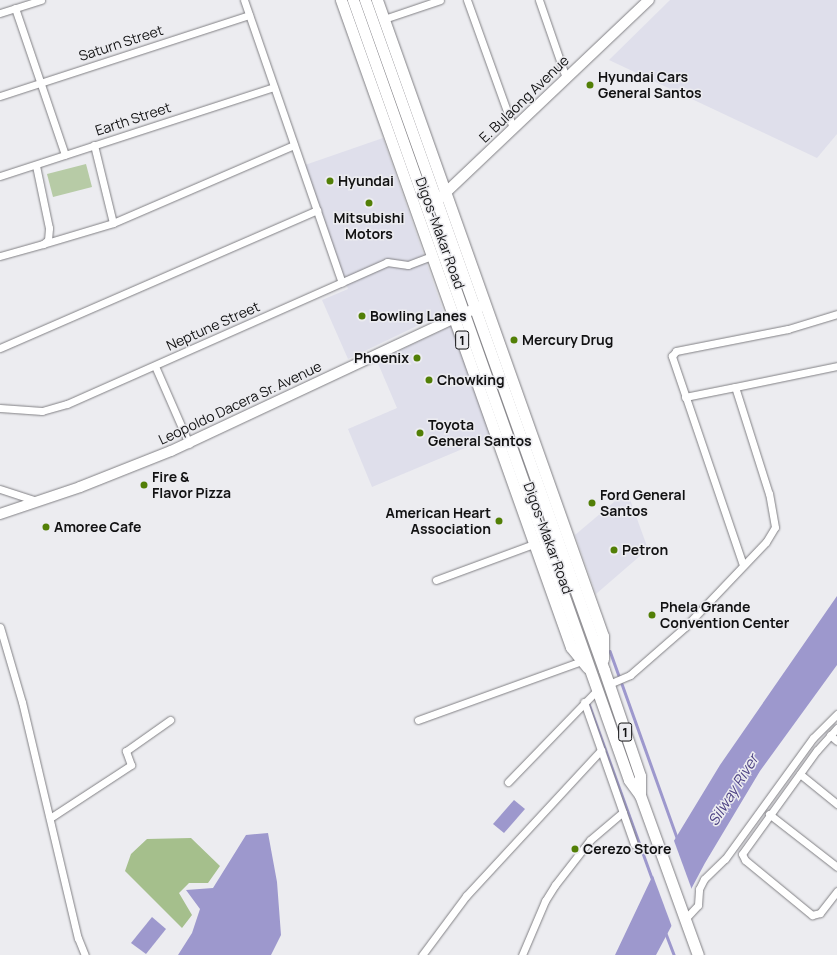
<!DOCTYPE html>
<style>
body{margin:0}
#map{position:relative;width:837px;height:955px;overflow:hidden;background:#ececf0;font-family:Manrope,sans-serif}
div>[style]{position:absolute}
.built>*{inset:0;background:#dfdfeb}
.green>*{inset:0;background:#b7cba6}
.forest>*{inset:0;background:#a5bf8c}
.water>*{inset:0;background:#9d98cd}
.pier>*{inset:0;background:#ececf0}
.stream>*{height:2.5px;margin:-1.25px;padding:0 1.25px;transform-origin:1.25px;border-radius:1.25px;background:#9d98cd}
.roads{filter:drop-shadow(0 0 1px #818084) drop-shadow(0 0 1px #818084)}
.street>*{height:7px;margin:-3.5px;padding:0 3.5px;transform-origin:3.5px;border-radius:3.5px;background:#fff}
.secondary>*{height:10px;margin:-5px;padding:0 5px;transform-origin:5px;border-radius:5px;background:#fff}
.primary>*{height:11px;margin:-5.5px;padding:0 5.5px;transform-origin:5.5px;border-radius:5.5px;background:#fff}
.dots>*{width:11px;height:11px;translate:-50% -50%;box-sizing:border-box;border:2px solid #ececf0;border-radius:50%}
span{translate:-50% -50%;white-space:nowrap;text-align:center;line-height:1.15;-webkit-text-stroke:3px #ececf0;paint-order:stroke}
.shield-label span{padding:1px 3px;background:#ececf0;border:1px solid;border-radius:3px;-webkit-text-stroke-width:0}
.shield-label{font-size:13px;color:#121213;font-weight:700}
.street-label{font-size:14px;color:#121213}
.poi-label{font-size:14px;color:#121213;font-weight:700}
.left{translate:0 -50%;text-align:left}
.right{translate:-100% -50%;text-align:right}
.water-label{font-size:15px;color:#4d4284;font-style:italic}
</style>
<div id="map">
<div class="built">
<i style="clip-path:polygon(670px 0,837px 0,837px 134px,817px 158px,609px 60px)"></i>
<i style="clip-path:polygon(383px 138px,444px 313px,348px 359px,322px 300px,348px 289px,305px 165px)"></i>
<i style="clip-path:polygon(451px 326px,491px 437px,372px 487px,348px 429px,397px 408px,377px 361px)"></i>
<i style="clip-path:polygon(627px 491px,648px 549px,596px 594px,575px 535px)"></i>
</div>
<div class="green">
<i style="clip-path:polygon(86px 164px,92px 187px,53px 197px,47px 174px)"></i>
</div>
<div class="forest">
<i style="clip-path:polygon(191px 838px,220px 866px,208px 883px,189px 883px,179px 893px,192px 915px,182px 928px,125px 871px,131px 854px,147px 839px)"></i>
</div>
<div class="water">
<i style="clip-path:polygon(837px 596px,837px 665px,760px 771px,705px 863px,656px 955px,615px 955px,652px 877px,720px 765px)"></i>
<i style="clip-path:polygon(514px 800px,525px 809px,504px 833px,493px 824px)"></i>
<i style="clip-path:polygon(268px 833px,277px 882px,281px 935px,271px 955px,178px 955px,192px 933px,200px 909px,186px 890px,213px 888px,246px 835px)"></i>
<i style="clip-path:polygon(152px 917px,166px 929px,146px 954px,131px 943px)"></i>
</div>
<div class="pier">
<i style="clip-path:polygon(673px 838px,692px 890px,672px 927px,652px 873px)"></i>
</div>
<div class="stream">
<i style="left:610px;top:651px;width:27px;rotate:70deg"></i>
<i style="left:622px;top:684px;width:166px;rotate:70.3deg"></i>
<i style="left:589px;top:704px;width:185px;rotate:70.1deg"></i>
<i style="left:665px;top:931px;width:26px;rotate:69deg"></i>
</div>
<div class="roads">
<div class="street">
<i style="left:244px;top:0;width:299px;rotate:70.9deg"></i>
<i style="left:467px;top:0;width:136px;rotate:70.2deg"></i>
<i style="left:539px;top:0;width:83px;rotate:70.9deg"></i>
<i style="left:15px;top:8px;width:155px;rotate:71.2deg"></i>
<i style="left:0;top:13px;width:43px;rotate:-17.6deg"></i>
<i style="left:384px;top:19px;width:59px;rotate:-18.7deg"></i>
<i style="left:0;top:96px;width:262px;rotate:-18deg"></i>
<i style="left:94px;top:145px;width:80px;rotate:76.3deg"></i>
<i style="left:113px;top:223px;width:197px;rotate:-23.3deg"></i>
<i style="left:0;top:176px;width:288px;rotate:-18deg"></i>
<i style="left:43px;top:244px;width:73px;rotate:-16.7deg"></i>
<i style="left:0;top:256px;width:45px;rotate:-15.6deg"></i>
<i style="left:43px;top:244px;width:6px;rotate:-39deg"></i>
<i style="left:48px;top:240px;width:12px;rotate:-85deg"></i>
<i style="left:49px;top:228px;width:63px;rotate:-101.8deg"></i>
<i style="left:0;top:348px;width:346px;rotate:-23.5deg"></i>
<i style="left:155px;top:366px;width:85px;rotate:66.4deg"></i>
<i style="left:685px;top:397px;width:51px;rotate:-11.3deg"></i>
<i style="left:0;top:408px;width:42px;rotate:4.1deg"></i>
<i style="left:42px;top:411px;width:26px;rotate:-16deg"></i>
<i style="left:67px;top:404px;width:350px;rotate:-23.9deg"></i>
<i style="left:387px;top:262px;width:21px;rotate:8deg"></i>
<i style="left:408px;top:265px;width:26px;rotate:-21deg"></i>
<i style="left:0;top:489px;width:39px;rotate:18deg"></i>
<i style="left:743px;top:565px;width:221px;rotate:-108.8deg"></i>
<i style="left:672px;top:356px;width:6px;rotate:-51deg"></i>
<i style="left:676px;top:351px;width:114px;rotate:-11.1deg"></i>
<i style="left:788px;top:329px;width:51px;rotate:-17deg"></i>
<i style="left:436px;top:580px;width:104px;rotate:-20.2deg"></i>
<i style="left:0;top:627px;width:78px;rotate:73.7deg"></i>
<i style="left:22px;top:702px;width:243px;rotate:76.7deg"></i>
<i style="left:78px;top:938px;width:18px;rotate:68deg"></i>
<i style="left:609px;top:684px;width:23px;rotate:-23deg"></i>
<i style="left:630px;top:675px;width:73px;rotate:-41.1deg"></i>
<i style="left:685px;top:627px;width:117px;rotate:-46.4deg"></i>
<i style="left:766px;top:542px;width:17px;rotate:-59deg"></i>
<i style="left:775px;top:527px;width:34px;rotate:-100deg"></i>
<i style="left:769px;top:494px;width:112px;rotate:-107.6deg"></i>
<i style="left:735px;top:387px;width:104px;rotate:-11.6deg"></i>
<i style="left:584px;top:702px;width:151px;rotate:70.6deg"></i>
<i style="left:418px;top:720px;width:174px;rotate:-19.8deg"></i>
<i style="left:837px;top:728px;width:30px;rotate:132deg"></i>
<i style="left:817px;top:750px;width:128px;rotate:125.8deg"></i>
<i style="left:742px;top:854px;width:7px;rotate:63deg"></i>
<i style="left:745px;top:860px;width:87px;rotate:39.4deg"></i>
<i style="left:812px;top:915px;width:8px;rotate:-14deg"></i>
<i style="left:820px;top:913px;width:28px;rotate:-52deg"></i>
<i style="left:830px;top:735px;width:9px;rotate:41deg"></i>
<i style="left:800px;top:774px;width:48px;rotate:39deg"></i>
<i style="left:508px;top:782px;width:129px;rotate:-45.9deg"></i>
<i style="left:769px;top:814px;width:86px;rotate:37.9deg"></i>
<i style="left:50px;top:818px;width:97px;rotate:-33.2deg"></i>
<i style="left:131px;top:765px;width:15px;rotate:-110deg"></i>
<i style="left:126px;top:751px;width:54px;rotate:-35.2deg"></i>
<i style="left:685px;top:919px;width:19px;rotate:-47deg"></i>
<i style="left:698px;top:905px;width:16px;rotate:-86deg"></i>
<i style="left:699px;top:889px;width:11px;rotate:-63deg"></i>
<i style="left:704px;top:879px;width:29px;rotate:-44deg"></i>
<i style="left:725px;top:859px;width:150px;rotate:-54deg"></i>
<i style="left:813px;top:738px;width:34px;rotate:-45deg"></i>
<i style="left:422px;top:955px;width:74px;rotate:-53.3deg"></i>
<i style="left:466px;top:896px;width:199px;rotate:-47.2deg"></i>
<i style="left:522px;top:955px;width:59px;rotate:-66.9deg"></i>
<i style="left:545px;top:901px;width:19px;rotate:-58deg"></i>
<i style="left:555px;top:885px;width:57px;rotate:-52.1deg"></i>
<i style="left:590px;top:840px;width:43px;rotate:-40.3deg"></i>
</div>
<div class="secondary">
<i style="left:440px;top:198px;width:288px;rotate:-43.5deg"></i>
<i style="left:0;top:514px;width:84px;rotate:-18.6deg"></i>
<i style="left:80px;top:487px;width:98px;rotate:-21.6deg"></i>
<i style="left:171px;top:451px;width:344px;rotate:-25.1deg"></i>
</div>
<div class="primary">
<i style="left:341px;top:0;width:687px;rotate:70.43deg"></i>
<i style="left:571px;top:647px;width:26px;rotate:51deg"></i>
<i style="left:353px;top:0;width:827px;rotate:70.51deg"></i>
<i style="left:629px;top:780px;width:19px;rotate:54deg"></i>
<i style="left:640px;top:795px;width:170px;rotate:70.1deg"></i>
<i style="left:365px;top:0;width:711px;rotate:70.37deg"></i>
<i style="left:604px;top:670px;width:112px;rotate:71.2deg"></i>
<i style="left:640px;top:776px;width:19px;rotate:90deg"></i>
<i style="left:377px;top:0;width:675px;rotate:70.44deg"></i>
<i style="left:603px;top:636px;width:23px;rotate:90deg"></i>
</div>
</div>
<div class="dots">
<i style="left:590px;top:85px;background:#527f06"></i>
<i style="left:330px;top:181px;background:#527f06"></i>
<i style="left:369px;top:203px;background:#527f06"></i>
<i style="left:362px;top:316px;background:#527f06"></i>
<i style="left:514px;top:340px;background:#527f06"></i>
<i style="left:417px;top:358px;background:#527f06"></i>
<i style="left:429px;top:380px;background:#527f06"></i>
<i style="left:420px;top:433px;background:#527f06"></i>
<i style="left:144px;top:485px;background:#527f06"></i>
<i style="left:592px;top:503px;background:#527f06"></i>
<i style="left:499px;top:521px;background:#527f06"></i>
<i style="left:46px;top:527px;background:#527f06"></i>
<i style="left:614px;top:550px;background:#527f06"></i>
<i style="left:652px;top:615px;background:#527f06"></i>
<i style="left:575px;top:849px;background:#527f06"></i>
</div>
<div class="shield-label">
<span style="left:462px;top:340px">1</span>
<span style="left:625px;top:732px">1</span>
</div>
<div class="street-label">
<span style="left:121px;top:43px;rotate:-18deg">Saturn Street</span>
<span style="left:524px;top:99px;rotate:-44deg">E. Bulaong Avenue</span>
<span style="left:133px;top:119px;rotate:-18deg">Earth Street</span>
<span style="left:440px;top:233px;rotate:70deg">Digos-Makar Road</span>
<span style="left:213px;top:326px;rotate:-24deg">Neptune Street</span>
<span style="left:240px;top:403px;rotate:-25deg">Leopoldo Dacera Sr. Avenue</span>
<span style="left:548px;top:538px;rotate:70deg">Digos-Makar Road</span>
</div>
<div class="poi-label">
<span class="left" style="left:598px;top:85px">Hyundai Cars<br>General Santos</span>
<span class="left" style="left:338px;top:181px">Hyundai</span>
<span style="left:369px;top:226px">Mitsubishi<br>Motors</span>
<span class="left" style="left:370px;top:316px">Bowling Lanes</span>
<span class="left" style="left:522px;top:340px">Mercury Drug</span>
<span class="right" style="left:409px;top:358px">Phoenix</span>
<span class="left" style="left:437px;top:380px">Chowking</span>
<span class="left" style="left:428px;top:433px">Toyota<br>General Santos</span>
<span class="left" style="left:152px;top:485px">Fire &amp;<br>Flavor Pizza</span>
<span class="left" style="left:600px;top:503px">Ford General<br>Santos</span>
<span class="right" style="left:491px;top:521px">American Heart<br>Association</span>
<span class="left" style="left:54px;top:527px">Amoree Cafe</span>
<span class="left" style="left:622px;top:550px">Petron</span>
<span class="left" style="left:660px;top:615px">Phela Grande<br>Convention Center</span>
<span class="left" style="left:583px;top:849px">Cerezo Store</span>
</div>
<div class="water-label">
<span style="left:733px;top:790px;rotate:-58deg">Silway River</span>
</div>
</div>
